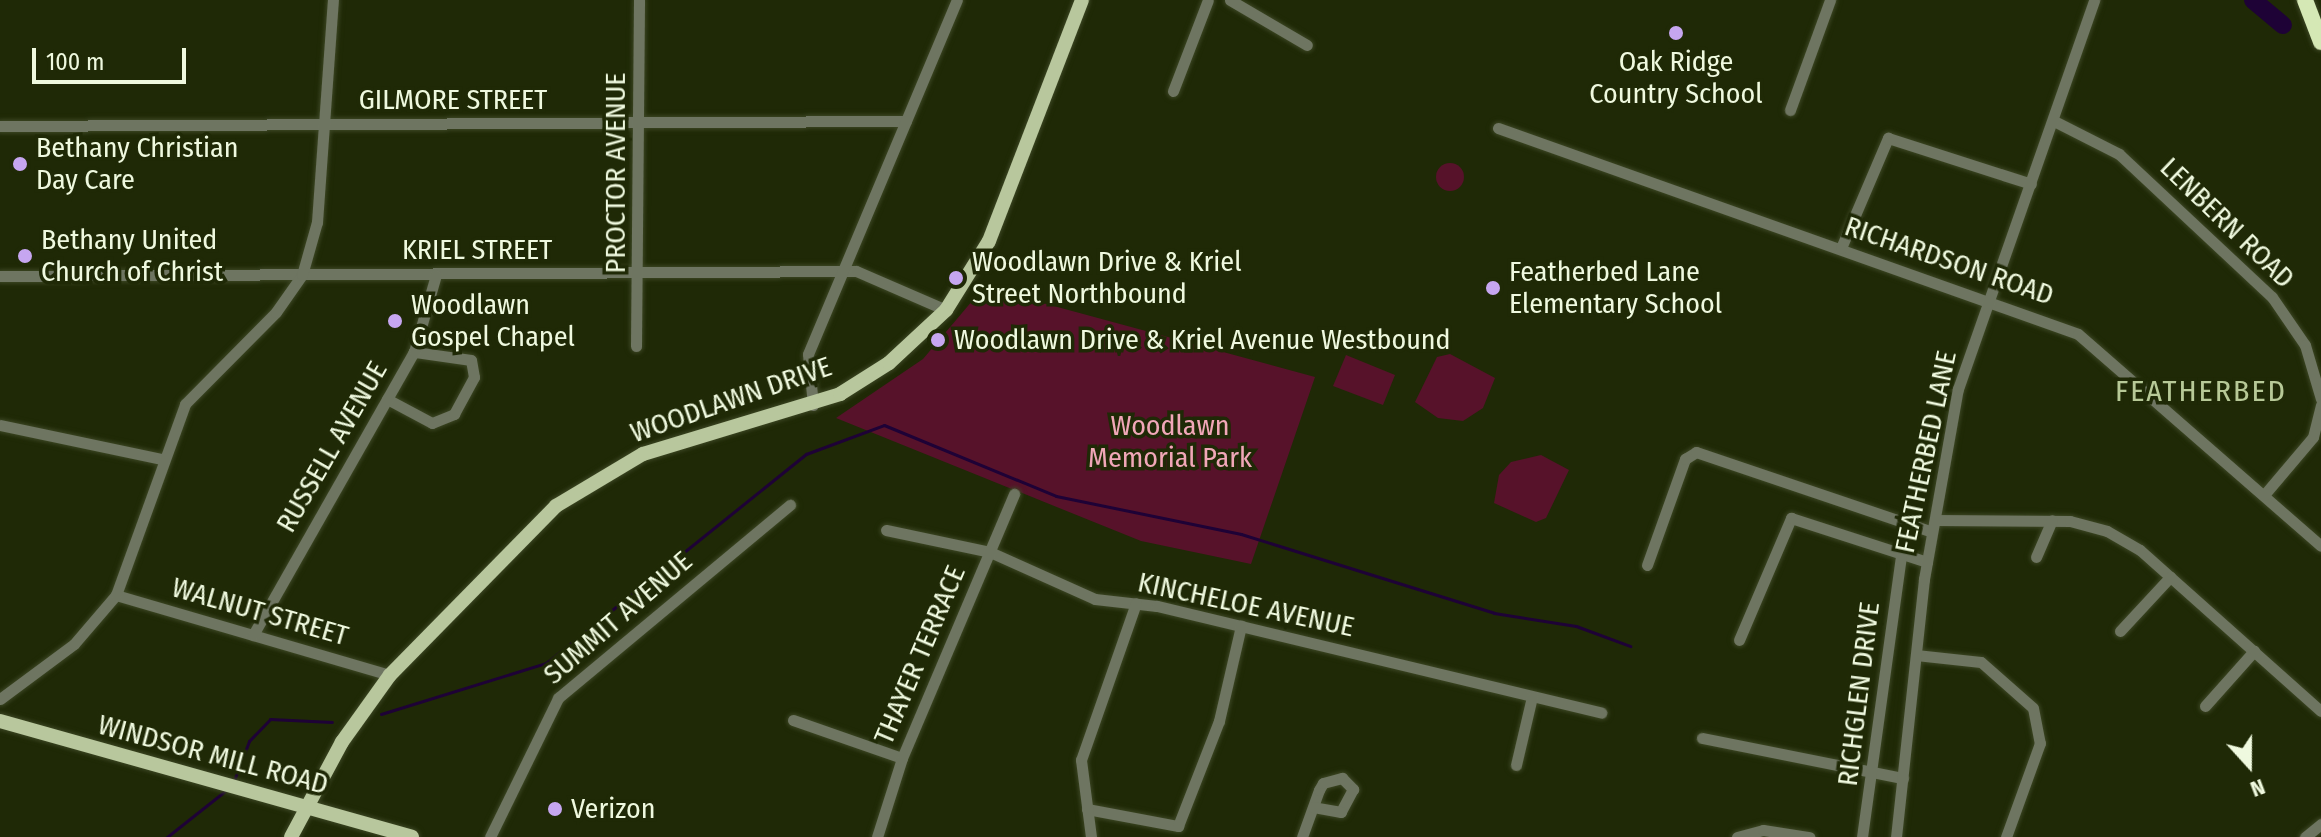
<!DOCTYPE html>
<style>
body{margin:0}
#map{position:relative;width:2321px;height:837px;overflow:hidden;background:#1f2906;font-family:"Fira Sans Condensed",sans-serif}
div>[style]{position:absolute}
.green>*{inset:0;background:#57122a}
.round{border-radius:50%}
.stream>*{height:3px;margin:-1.5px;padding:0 1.5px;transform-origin:1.5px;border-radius:1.5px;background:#1e0236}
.river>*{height:18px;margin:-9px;padding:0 9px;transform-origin:9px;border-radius:9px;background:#1e0236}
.roads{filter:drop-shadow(0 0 2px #3c4624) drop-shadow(0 0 2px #3c4624)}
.minor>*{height:11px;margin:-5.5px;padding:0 5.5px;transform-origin:5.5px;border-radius:5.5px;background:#6e7561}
.major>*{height:14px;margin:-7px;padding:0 7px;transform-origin:7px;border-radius:7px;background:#b8c79d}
.highway>*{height:16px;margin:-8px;padding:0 8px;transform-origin:8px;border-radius:8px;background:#d5e8b5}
.dots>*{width:22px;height:22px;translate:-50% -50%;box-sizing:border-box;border:4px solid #1f2906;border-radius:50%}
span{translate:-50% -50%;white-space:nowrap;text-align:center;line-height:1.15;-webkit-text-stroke:7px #1f2906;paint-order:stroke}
.poi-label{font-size:28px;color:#eff9df}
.left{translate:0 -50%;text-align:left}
.street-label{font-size:28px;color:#eff9df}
.park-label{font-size:28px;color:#f1a7b8}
.neighbourhood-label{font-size:30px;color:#b7c997;letter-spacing:2px}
.north{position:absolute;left:2209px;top:725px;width:80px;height:80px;-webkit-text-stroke:6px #1f2906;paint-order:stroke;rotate:159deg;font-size:22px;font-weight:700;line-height:32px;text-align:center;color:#eff9df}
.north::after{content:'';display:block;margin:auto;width:28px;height:36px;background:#eff9df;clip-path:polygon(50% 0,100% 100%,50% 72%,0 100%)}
.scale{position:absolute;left:32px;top:48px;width:154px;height:36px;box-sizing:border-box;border:4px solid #eff9df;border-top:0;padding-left:10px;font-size:24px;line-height:28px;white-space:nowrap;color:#eff9df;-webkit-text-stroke:6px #1f2906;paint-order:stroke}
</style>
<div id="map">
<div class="green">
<i class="round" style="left:1436px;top:163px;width:28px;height:28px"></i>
<i style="clip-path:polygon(984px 287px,1315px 377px,1251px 564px,1141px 541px,836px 418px,923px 359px)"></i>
<i style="clip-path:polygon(1450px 354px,1495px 378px,1483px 408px,1463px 421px,1438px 418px,1415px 402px,1437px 357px)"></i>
<i style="clip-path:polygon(1346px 355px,1395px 375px,1383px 405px,1333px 386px)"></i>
<i style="clip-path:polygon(1541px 455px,1569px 470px,1546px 518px,1536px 522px,1494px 503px,1499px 475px,1511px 462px)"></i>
</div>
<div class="stream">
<i style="left:381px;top:714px;width:173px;rotate:-17.2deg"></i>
<i style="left:546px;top:663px;width:334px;rotate:-38.8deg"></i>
<i style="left:806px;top:454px;width:83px;rotate:-20.4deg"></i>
<i style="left:884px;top:425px;width:186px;rotate:22.4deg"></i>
<i style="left:1056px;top:496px;width:189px;rotate:11.6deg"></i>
<i style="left:1241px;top:534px;width:265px;rotate:17.3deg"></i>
<i style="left:1494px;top:613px;width:83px;rotate:9deg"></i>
<i style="left:1576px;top:626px;width:58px;rotate:20.3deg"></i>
<i style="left:233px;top:783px;width:45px;rotate:-69.1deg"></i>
<i style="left:249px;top:741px;width:30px;rotate:-46deg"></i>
<i style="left:270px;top:719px;width:62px;rotate:2.8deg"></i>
<i style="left:167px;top:837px;width:74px;rotate:-38.4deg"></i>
</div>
<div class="river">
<i style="left:2253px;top:0;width:39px;rotate:40deg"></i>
</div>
<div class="roads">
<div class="minor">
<i style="left:1230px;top:0;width:89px;rotate:30.3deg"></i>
<i style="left:1173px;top:91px;width:97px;rotate:-69deg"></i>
<i style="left:1790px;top:110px;width:117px;rotate:-70deg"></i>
<i style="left:2054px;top:121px;width:73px;rotate:26.9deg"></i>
<i style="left:2119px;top:154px;width:209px;rotate:43.1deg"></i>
<i style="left:2272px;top:297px;width:58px;rotate:55.5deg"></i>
<i style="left:2305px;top:345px;width:56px;rotate:73.5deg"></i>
<i style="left:0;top:126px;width:906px;rotate:-0.32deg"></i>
<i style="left:1498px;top:128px;width:615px;rotate:19.55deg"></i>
<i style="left:2078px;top:334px;width:322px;rotate:41.1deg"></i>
<i style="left:1841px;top:248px;width:120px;rotate:-66.9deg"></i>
<i style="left:1888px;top:138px;width:150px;rotate:17.8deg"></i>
<i style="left:0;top:276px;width:856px;rotate:-0.33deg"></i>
<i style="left:856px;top:271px;width:98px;rotate:23.4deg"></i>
<i style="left:636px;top:346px;width:346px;rotate:-89.5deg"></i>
<i style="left:387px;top:399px;width:51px;rotate:28.1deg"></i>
<i style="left:432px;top:423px;width:24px;rotate:-22deg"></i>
<i style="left:454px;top:414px;width:42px;rotate:-61.6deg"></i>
<i style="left:474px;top:377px;width:17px;rotate:-100deg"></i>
<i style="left:471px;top:360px;width:58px;rotate:-172deg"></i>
<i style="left:813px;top:405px;width:51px;rotate:-95.6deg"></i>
<i style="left:808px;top:354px;width:384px;rotate:-67.2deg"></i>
<i style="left:0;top:425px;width:165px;rotate:11.9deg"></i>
<i style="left:2264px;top:495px;width:76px;rotate:-49.8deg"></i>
<i style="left:2313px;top:437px;width:33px;rotate:-76deg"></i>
<i style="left:1935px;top:520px;width:135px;rotate:0.4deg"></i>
<i style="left:2070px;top:521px;width:38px;rotate:15deg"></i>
<i style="left:2107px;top:531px;width:38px;rotate:30deg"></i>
<i style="left:2140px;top:550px;width:242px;rotate:41.7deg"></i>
<i style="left:886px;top:530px;width:106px;rotate:11.9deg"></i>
<i style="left:990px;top:552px;width:115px;rotate:24.1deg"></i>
<i style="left:1095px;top:599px;width:62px;rotate:6.4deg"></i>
<i style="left:1157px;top:606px;width:457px;rotate:13.5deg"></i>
<i style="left:2036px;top:557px;width:40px;rotate:-66.6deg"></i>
<i style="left:1647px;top:565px;width:113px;rotate:-70.3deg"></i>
<i style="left:1685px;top:459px;width:13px;rotate:-32deg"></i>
<i style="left:1696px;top:452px;width:249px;rotate:18.7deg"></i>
<i style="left:116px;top:595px;width:285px;rotate:16.3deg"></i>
<i style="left:2120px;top:631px;width:74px;rotate:-47.2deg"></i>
<i style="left:253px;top:635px;width:326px;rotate:-60.4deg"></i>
<i style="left:414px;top:352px;width:80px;rotate:-74.1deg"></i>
<i style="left:1739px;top:640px;width:133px;rotate:-66.9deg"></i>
<i style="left:1791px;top:518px;width:143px;rotate:17.9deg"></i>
<i style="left:1916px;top:655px;width:65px;rotate:6.1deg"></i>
<i style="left:1981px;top:662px;width:69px;rotate:41.5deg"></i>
<i style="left:2033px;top:708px;width:36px;rotate:79deg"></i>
<i style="left:2040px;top:743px;width:100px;rotate:109.9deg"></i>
<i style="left:0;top:699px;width:92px;rotate:-36.6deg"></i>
<i style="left:74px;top:644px;width:65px;rotate:-49.4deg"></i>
<i style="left:116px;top:595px;width:203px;rotate:-70.1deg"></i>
<i style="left:185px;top:404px;width:129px;rotate:-45.3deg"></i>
<i style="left:276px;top:312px;width:45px;rotate:-54.9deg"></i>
<i style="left:302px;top:275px;width:55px;rotate:-74.2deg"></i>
<i style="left:317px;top:222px;width:223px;rotate:-85.9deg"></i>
<i style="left:2205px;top:706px;width:74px;rotate:-48.3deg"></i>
<i style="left:793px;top:720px;width:115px;rotate:19.2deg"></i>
<i style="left:1702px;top:738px;width:205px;rotate:11.3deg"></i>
<i style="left:1516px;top:765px;width:70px;rotate:-76.8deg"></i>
<i style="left:1087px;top:809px;width:93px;rotate:10.6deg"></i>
<i style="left:1178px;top:826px;width:113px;rotate:-68.7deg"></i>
<i style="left:1219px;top:721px;width:98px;rotate:-77deg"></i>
<i style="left:490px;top:837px;width:155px;rotate:-63.9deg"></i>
<i style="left:558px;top:698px;width:302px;rotate:-39.8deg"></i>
<i style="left:877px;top:837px;width:83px;rotate:-72.4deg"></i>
<i style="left:902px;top:758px;width:287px;rotate:-67deg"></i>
<i style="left:1091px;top:837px;width:78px;rotate:-97.4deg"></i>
<i style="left:1081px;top:760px;width:166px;rotate:-70.7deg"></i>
<i style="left:1302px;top:837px;width:50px;rotate:-70.1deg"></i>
<i style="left:1319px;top:790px;width:8px;rotate:-60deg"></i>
<i style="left:1323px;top:783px;width:20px;rotate:-15deg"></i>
<i style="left:1342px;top:778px;width:16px;rotate:45deg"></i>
<i style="left:1353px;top:789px;width:26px;rotate:118deg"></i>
<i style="left:1341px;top:812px;width:28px;rotate:-170deg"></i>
<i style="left:1737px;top:837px;width:27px;rotate:-15deg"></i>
<i style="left:1763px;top:830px;width:47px;rotate:8.7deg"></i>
<i style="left:1862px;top:837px;width:284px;rotate:-82.1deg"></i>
<i style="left:1896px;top:837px;width:260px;rotate:-83.8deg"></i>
<i style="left:1924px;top:579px;width:193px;rotate:-79.9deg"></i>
<i style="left:1958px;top:389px;width:412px;rotate:-70.7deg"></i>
<i style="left:2305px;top:837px;width:21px;rotate:-39deg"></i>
</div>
<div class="major">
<i style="left:0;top:721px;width:428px;rotate:15.7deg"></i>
<i style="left:291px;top:837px;width:108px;rotate:-61.8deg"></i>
<i style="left:342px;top:742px;width:82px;rotate:-54.4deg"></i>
<i style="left:390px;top:675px;width:237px;rotate:-45.5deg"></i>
<i style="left:556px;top:506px;width:101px;rotate:-30.9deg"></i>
<i style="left:643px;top:454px;width:206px;rotate:-16.9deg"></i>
<i style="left:840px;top:394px;width:58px;rotate:-32.3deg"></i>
<i style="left:889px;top:363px;width:78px;rotate:-42.9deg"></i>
<i style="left:946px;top:310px;width:81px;rotate:-58.1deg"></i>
<i style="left:989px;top:241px;width:258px;rotate:-68.9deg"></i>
</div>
<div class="highway">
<i style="left:2305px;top:0;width:45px;rotate:69.1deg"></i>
</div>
</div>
<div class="dots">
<i style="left:1676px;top:33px;background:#c6a6f0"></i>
<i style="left:20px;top:164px;background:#c6a6f0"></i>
<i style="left:25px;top:256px;background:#c6a6f0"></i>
<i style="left:956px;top:278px;background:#c6a6f0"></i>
<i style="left:1493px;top:288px;background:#c6a6f0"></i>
<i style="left:395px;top:321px;background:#c6a6f0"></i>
<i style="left:938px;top:340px;background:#c6a6f0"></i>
<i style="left:555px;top:809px;background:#c6a6f0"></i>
</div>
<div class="poi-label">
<span style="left:1676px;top:78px">Oak Ridge<br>Country School</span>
<span class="left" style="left:36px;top:164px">Bethany Christian<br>Day Care</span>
<span class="left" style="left:41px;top:256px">Bethany United<br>Church of Christ</span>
<span class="left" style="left:972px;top:278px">Woodlawn Drive &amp; Kriel<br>Street Northbound</span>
<span class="left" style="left:1509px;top:288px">Featherbed Lane<br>Elementary School</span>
<span class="left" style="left:411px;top:321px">Woodlawn<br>Gospel Chapel</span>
<span class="left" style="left:954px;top:340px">Woodlawn Drive &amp; Kriel Avenue Westbound</span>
<span class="left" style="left:571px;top:809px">Verizon</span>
</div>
<div class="street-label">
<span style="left:453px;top:100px">GILMORE STREET</span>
<span style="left:616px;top:173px;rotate:-90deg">PROCTOR AVENUE</span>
<span style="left:2227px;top:223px;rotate:44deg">LENBERN ROAD</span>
<span style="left:477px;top:250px">KRIEL STREET</span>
<span style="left:1949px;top:261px;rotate:19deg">RICHARDSON ROAD</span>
<span style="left:731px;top:400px;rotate:-19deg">WOODLAWN DRIVE</span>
<span style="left:332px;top:447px;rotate:-60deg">RUSSELL AVENUE</span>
<span style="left:1926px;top:452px;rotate:-78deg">FEATHERBED LANE</span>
<span style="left:1246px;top:605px;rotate:12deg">KINCHELOE AVENUE</span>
<span style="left:260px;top:612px;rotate:16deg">WALNUT STREET</span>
<span style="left:618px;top:618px;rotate:-41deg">SUMMIT AVENUE</span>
<span style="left:920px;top:655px;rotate:-67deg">THAYER TERRACE</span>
<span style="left:1859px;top:694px;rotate:-83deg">RICHGLEN DRIVE</span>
<span style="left:213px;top:755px;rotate:15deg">WINDSOR MILL ROAD</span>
</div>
<div class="park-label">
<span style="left:1170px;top:442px">Woodlawn<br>Memorial Park</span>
</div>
<div class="neighbourhood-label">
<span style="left:2201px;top:391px">FEATHERBED</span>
</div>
<div class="north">N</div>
<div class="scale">100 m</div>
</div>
